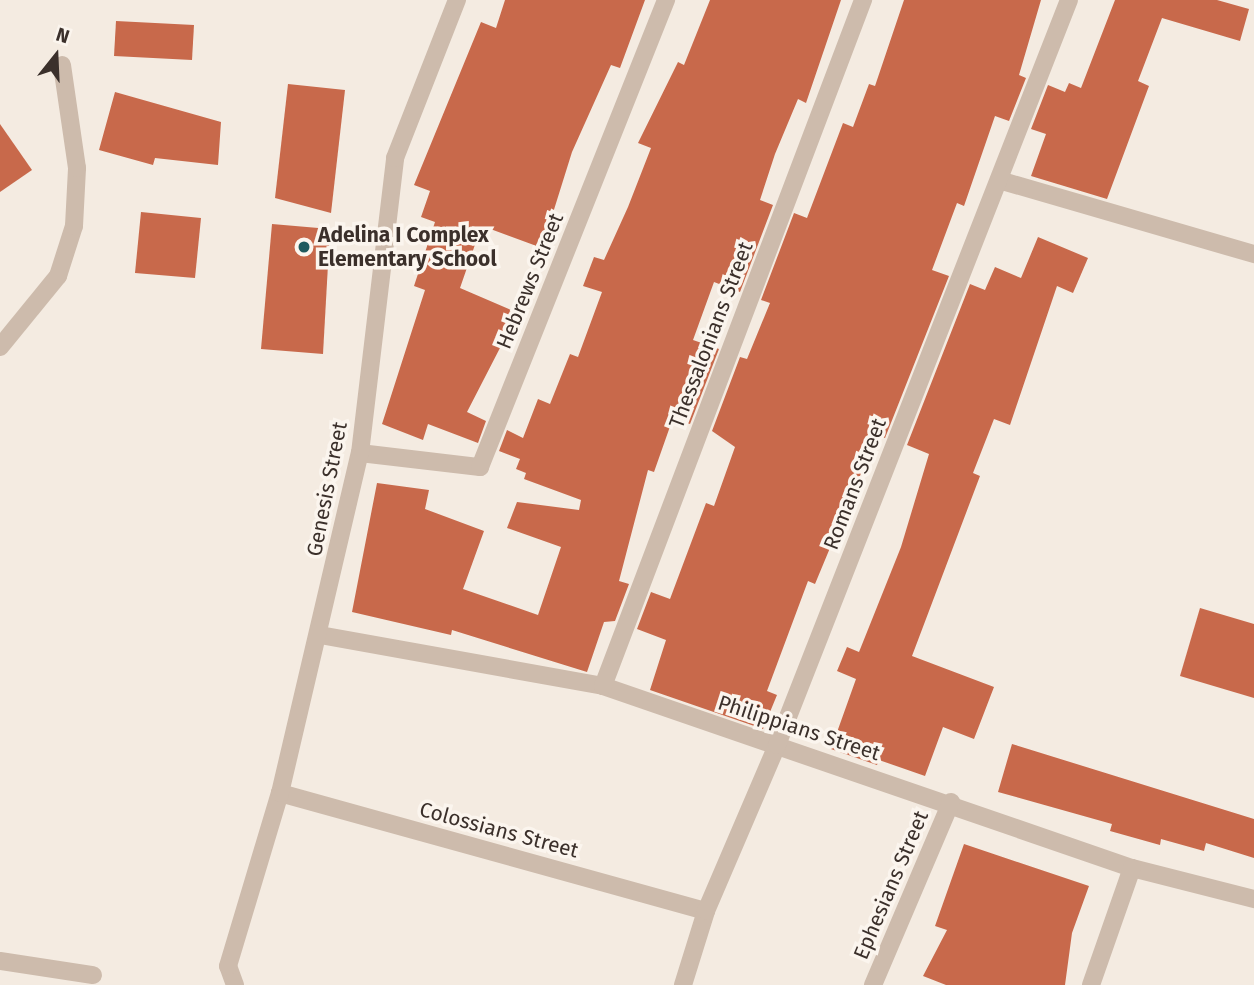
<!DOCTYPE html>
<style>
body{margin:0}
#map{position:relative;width:1254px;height:985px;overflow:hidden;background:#f4ebe1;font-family:"Fira Sans",sans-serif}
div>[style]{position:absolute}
.building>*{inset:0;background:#c8694b}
.street>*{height:18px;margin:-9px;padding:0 9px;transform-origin:9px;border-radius:9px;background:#cdbbac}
.dots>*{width:19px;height:19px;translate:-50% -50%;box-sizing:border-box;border:4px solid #fbf5ee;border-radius:50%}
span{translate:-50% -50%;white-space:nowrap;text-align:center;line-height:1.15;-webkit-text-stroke:7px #fbf5ee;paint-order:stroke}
.poi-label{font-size:21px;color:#3b302b;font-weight:700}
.left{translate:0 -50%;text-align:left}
.street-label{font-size:21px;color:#3b302b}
.north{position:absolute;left:21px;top:21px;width:70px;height:70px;-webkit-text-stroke:5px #fbf5ee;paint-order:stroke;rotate:18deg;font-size:19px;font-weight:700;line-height:28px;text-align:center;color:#3b302b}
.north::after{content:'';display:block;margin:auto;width:24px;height:32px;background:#3b302b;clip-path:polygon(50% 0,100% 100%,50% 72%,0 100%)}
</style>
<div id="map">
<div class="building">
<i style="clip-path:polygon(505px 0,645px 0,620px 68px,611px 65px,572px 152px,542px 248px,485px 227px,478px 236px,460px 288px,518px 313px,467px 412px,486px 421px,478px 443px,428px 424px,423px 440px,382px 424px,425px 290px,414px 286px,435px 222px,421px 217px,430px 191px,414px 185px,481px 22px,496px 28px)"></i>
<i style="clip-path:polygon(710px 0,841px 0,806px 103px,798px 99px,775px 154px,760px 200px,773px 205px,740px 292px,714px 282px,693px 340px,719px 349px,690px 424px,673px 418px,654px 472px,648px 470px,619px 581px,629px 584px,615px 621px,604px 622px,587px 672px,452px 630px,451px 635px,352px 612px,377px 483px,429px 490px,425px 509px,484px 531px,463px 589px,538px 615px,561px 547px,507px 528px,517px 502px,579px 510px,581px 500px,524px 479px,526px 473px,516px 469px,520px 459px,499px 451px,507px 430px,523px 438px,538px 399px,550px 404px,570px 354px,578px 357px,602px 292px,583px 286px,594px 257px,604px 260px,628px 207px,651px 148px,638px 143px,678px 62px,684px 65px)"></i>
<i style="clip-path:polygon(904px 0,1041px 0,1019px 75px,1026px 78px,1009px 121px,995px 116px,964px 206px,957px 203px,932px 270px,949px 276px,885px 438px,877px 435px,815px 584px,808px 581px,767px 691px,777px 695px,763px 729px,650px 690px,666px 640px,637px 629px,651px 592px,670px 599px,706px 503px,714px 506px,735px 447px,712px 431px,740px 357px,747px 359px,770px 303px,761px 300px,794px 213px,807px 218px,843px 123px,853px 127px,869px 84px,875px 86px)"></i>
<i style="clip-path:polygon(1115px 0,1217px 0,1249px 9px,1240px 41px,1162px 18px,1138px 81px,1149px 86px,1107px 199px,1031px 176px,1046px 134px,1031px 129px,1048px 85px,1065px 92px,1069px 83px,1081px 88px)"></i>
<i style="clip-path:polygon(116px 21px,194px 25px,192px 60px,114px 56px)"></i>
<i style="clip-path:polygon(288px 84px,345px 90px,331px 213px,275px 198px)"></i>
<i style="clip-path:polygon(115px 92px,221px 122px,218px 165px,155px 158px,153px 165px,99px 150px)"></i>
<i style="clip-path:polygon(0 124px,32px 170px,0 192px)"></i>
<i style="clip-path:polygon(141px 212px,201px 218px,195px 278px,135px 273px)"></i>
<i style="clip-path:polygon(272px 224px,330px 229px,323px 354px,261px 349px)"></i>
<i style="clip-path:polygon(1038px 237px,1088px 258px,1073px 293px,1057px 286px,1010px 425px,994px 419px,973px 473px,980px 476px,912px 656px,994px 687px,974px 739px,943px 727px,925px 776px,879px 760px,877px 765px,831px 749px,856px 679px,837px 671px,847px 647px,859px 652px,901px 547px,929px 454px,907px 445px,970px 284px,985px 290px,995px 267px,1021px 278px)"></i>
<i style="clip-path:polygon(1200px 608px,1254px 624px,1254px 698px,1180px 676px)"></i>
<i style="clip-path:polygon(1012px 744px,1254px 819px,1254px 858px,1206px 843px,1204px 851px,1161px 839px,1160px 845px,1110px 831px,1112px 824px,998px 792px)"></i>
<i style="clip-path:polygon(964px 844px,1089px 886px,1072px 933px,1065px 985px,946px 985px,923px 976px,947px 930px,935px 926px)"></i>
</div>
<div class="street">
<i style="left:999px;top:180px;width:266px;rotate:16.2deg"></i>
<i style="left:0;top:347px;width:92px;rotate:-50.8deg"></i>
<i style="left:58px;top:276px;width:52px;rotate:-72.3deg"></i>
<i style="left:74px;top:226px;width:58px;rotate:-87deg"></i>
<i style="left:77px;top:168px;width:104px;rotate:-98.3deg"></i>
<i style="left:360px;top:453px;width:121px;rotate:6.7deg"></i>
<i style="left:480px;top:467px;width:503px;rotate:-68.28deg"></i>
<i style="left:320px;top:635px;width:288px;rotate:10.2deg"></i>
<i style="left:603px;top:686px;width:559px;rotate:18.99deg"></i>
<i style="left:1132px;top:868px;width:126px;rotate:14.3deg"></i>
<i style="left:603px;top:686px;width:734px;rotate:-69.24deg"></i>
<i style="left:280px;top:793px;width:442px;rotate:15.5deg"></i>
<i style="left:0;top:961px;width:94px;rotate:8.6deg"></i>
<i style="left:235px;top:985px;width:20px;rotate:-110deg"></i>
<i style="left:228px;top:966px;width:181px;rotate:-73.3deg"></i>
<i style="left:280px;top:793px;width:349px;rotate:-76.8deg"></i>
<i style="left:360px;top:453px;width:297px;rotate:-83.2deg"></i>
<i style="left:395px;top:158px;width:170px;rotate:-68.6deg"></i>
<i style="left:683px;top:985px;width:77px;rotate:-72.7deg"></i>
<i style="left:706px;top:911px;width:181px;rotate:-66.8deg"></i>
<i style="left:777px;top:745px;width:800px;rotate:-68.6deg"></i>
<i style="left:873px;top:985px;width:199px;rotate:-66.9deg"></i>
<i style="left:1091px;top:985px;width:124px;rotate:-70.7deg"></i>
</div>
<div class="dots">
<i style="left:304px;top:247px;background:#1f5a5e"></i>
</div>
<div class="poi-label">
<span class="left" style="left:318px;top:247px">Adelina I Complex<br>Elementary School</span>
</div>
<div class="street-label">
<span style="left:530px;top:281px;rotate:-68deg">Hebrews Street</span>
<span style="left:711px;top:335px;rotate:-69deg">Thessalonians Street</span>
<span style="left:855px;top:484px;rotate:-69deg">Romans Street</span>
<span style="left:327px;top:489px;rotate:-79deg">Genesis Street</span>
<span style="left:799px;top:728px;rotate:18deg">Philippians Street</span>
<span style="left:499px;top:830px;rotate:15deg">Colossians Street</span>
<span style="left:891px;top:885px;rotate:-67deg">Ephesians Street</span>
</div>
<div class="north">N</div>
</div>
